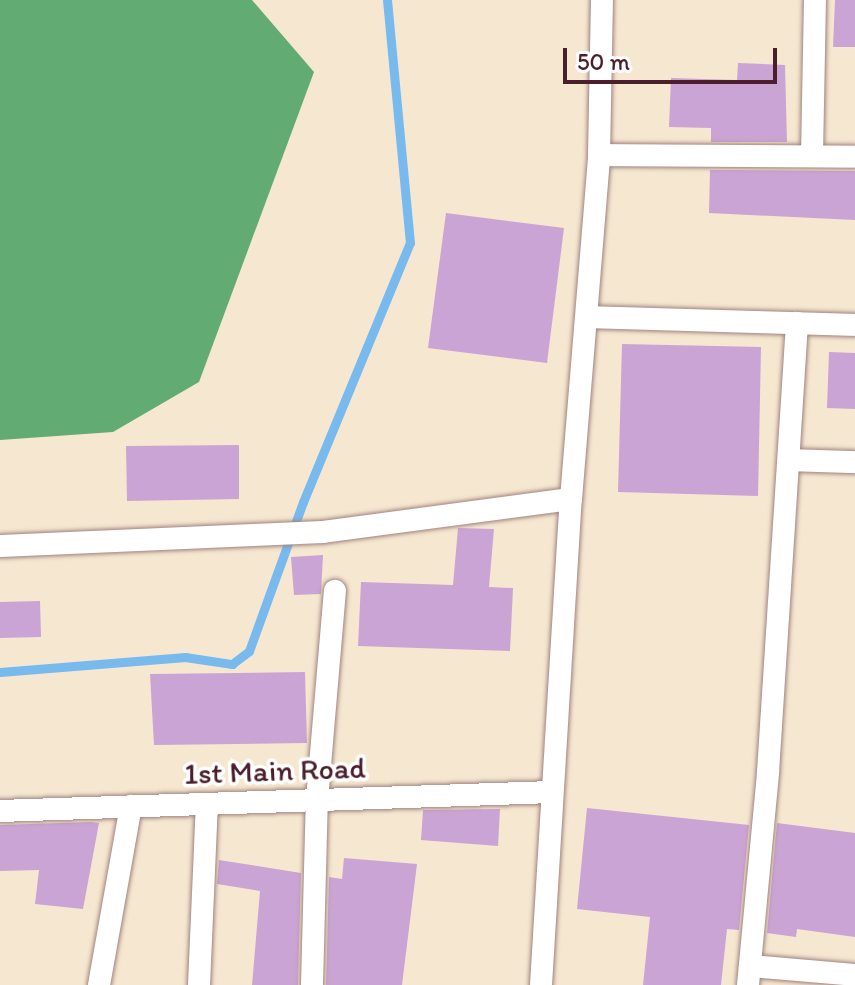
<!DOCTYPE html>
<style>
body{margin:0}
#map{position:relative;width:855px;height:985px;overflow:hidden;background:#f6e7d1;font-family:Itim,sans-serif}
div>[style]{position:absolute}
.forest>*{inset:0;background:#62ab72}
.stream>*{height:9px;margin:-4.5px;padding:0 4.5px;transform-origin:4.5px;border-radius:4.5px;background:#78baed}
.building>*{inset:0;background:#caa4d4}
.roads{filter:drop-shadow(0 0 2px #a0837e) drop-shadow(0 0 2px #a0837e)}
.minor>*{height:22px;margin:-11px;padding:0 11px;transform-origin:11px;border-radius:11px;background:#fff}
span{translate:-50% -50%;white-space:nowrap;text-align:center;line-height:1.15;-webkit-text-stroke:7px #fff;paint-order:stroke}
.street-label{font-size:30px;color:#4a1f2b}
.scale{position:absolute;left:563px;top:48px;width:214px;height:36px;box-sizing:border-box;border:4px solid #4a1f2b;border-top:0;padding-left:10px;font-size:24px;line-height:28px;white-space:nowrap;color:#4a1f2b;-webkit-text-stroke:6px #fff;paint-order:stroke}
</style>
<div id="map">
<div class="forest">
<i style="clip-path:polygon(0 0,252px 0,314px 72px,199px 382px,113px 432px,0 440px)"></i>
</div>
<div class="stream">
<i style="left:0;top:672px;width:186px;rotate:-4.6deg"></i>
<i style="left:185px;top:657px;width:48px;rotate:8.5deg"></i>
<i style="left:232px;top:664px;width:21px;rotate:-37deg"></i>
<i style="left:249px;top:651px;width:158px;rotate:-70.1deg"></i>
<i style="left:303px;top:502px;width:280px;rotate:-67.6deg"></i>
<i style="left:410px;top:243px;width:244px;rotate:-95.4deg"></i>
</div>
<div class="building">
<i style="clip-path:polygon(835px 0,855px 0,855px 47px,833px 47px)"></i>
<i style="clip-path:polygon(738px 63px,785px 65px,787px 142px,711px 142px,711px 128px,669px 127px,671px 78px,737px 80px)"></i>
<i style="clip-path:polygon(710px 170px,855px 171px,855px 220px,709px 213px)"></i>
<i style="clip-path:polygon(446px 213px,564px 228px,547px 363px,428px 348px)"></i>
<i style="clip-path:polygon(622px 344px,761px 347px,758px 496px,618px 492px)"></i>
<i style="clip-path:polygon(829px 352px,855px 353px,855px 409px,827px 408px)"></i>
<i style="clip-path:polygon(239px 445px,239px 499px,127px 501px,126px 446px)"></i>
<i style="clip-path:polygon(458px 528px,494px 529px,489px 587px,513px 588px,510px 651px,358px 646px,361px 582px,453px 585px)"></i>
<i style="clip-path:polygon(323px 555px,321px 594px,294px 595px,291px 557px)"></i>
<i style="clip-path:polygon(40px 601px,41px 637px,0 638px,0 602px)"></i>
<i style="clip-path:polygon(305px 672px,307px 743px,154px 745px,150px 674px)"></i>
<i style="clip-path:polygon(587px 808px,749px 825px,739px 930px,727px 929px,721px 985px,643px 985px,650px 917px,577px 909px)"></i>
<i style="clip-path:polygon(500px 809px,498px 846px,421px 840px,423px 810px)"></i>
<i style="clip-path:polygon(91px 822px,99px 823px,83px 909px,35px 904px,39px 870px,0 871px,0 825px)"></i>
<i style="clip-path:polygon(777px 823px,855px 833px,855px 937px,797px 929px,796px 937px,767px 933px)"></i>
<i style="clip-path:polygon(344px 858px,417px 864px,402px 985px,326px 985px,329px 877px,342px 879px)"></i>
<i style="clip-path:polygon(219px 860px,301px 873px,298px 985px,252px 985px,260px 891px,217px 884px)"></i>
</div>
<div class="roads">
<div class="minor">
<i style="left:599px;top:155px;width:256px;rotate:0.4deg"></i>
<i style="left:812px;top:155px;width:155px;rotate:-88.9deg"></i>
<i style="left:588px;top:317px;width:267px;rotate:1.7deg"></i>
<i style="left:790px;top:460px;width:65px;rotate:1.8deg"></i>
<i style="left:0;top:546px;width:323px;rotate:-2.5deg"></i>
<i style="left:323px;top:532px;width:250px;rotate:-7.6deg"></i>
<i style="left:0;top:811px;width:552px;rotate:-1.97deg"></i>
<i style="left:750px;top:966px;width:105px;rotate:4.9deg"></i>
<i style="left:99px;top:985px;width:182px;rotate:-79.9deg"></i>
<i style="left:199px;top:985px;width:181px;rotate:-87.5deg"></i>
<i style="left:312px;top:985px;width:185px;rotate:-88.5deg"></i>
<i style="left:317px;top:800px;width:210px;rotate:-85.1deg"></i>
<i style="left:541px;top:985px;width:487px;rotate:-86.5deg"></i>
<i style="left:571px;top:499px;width:345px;rotate:-85.3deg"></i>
<i style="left:599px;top:155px;width:155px;rotate:-88.9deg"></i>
<i style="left:748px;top:985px;width:214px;rotate:-84.6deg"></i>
<i style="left:768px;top:772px;width:450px;rotate:-86.3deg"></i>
</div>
</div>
<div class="street-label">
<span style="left:275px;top:771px;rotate:-2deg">1st Main Road</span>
</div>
<div class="scale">50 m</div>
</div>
